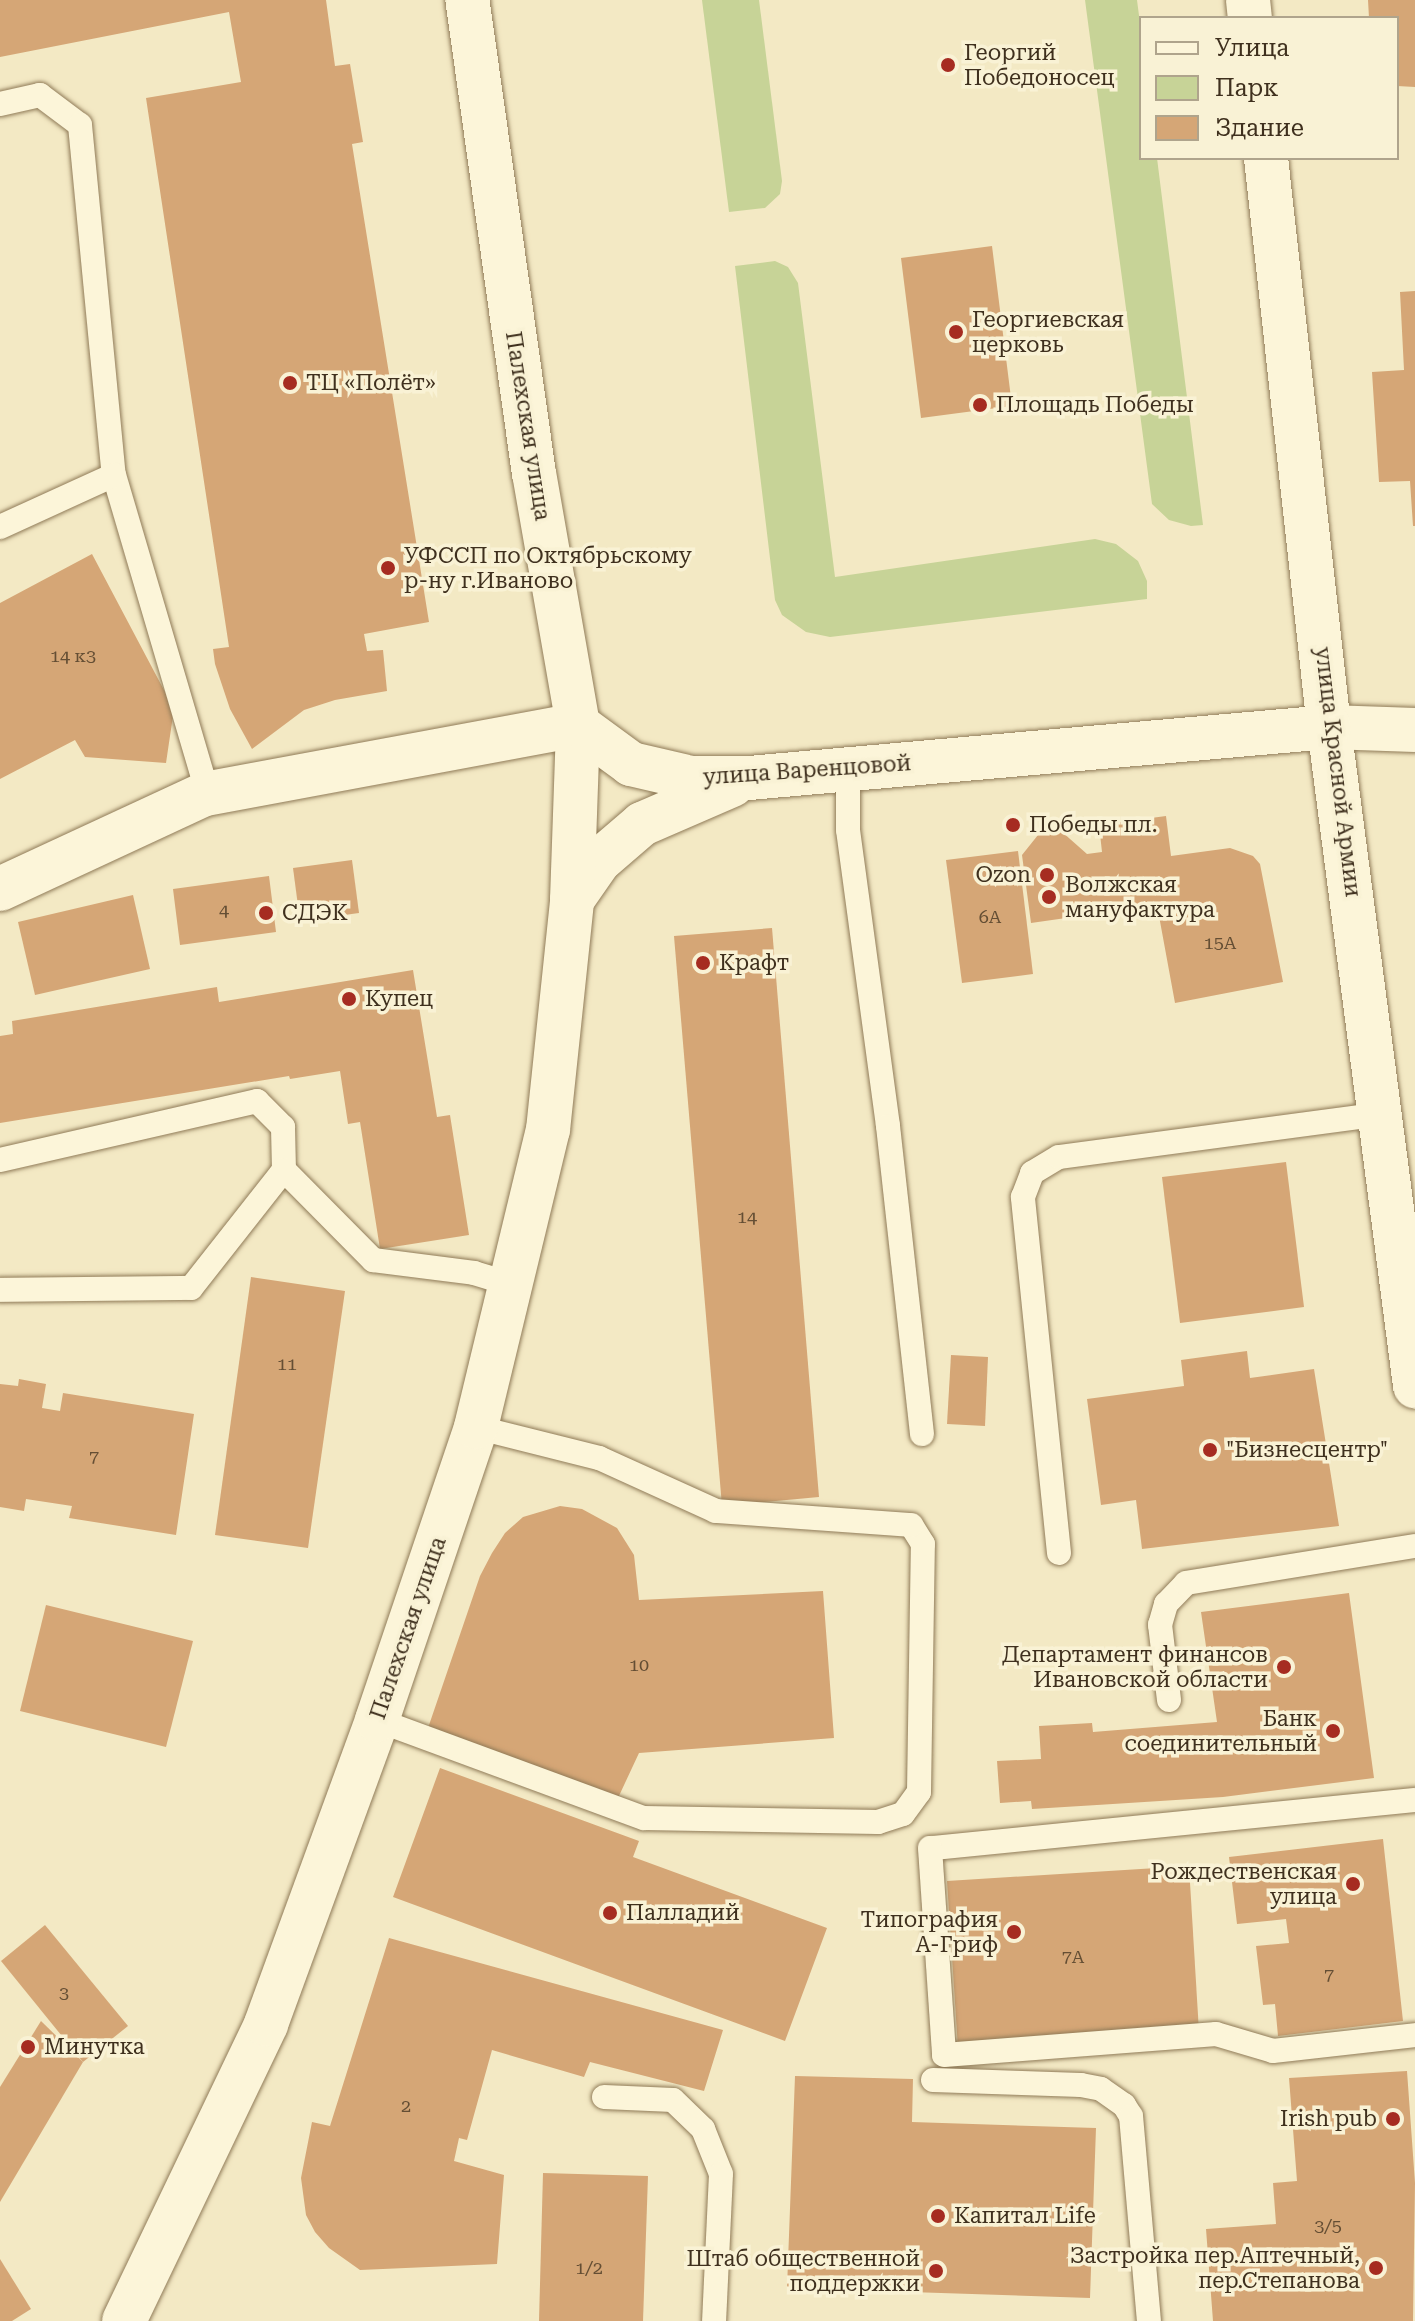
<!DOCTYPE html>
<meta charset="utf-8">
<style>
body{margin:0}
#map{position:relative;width:1415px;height:2321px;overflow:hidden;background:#f3e9c4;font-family:"Roboto Serif",serif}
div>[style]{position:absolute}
.green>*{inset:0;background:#c7d397}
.building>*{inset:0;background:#d5a676}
.roads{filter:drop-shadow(0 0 2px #907b58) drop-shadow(0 0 2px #907b58)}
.service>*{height:24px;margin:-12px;padding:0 12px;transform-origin:12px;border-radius:12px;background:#fcf5d9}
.minor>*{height:44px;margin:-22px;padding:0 22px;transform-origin:22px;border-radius:22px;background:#fcf5d9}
.secondary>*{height:44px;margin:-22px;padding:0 22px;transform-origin:22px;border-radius:22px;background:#fcf5d9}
.dots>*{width:22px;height:22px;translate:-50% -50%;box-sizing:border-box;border:4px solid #f9f2d5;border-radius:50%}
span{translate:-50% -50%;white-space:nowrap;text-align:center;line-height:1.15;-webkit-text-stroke:7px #f9f2d5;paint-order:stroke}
.number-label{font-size:18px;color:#644e34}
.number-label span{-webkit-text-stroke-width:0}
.poi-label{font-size:22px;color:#3f301e}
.left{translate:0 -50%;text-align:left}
.right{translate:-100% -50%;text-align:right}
.street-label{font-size:22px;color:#3f301e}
.legend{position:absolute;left:1139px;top:16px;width:260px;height:144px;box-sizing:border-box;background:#f9f2d5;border:2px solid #afa48c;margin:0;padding:10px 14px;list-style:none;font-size:24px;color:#3f301e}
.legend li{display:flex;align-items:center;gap:16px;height:40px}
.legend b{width:40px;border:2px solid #afa48c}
</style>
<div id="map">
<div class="green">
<i style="clip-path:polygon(702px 0,759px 0,782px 181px,780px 194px,765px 208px,729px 212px)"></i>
<i style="clip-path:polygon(1085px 0,1137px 0,1141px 31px,1141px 158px,1157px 158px,1203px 525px,1191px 526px,1169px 520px,1152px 504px)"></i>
<i style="clip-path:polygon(775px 261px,788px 267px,798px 283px,835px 577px,1095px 539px,1116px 544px,1138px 561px,1147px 581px,1147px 599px,830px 637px,806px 632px,782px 615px,775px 600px,735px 266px)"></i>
</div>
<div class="building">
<i style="clip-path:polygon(0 0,326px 0,335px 66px,350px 64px,363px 142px,352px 144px,429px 622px,364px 634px,367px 651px,383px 650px,387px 691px,335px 700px,304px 710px,252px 749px,230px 709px,215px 664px,213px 649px,229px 647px,146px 98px,241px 82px,229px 12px,0 57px)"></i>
<i style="clip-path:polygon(1368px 0,1415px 0,1415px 87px,1397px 86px,1397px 18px,1369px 18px)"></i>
<i style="clip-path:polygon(992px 246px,1012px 406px,921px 418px,901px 258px)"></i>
<i style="clip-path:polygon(1415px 291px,1415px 526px,1413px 526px,1410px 481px,1379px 482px,1372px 372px,1404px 370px,1400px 292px)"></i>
<i style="clip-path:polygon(92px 554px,174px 709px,166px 763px,85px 757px,75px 740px,0 779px,0 603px)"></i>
<i style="clip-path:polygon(1166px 816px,1171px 856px,1230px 848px,1253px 856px,1260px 864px,1283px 982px,1175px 1003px,1157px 905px,1031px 923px,1022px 855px,1038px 835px,1061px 831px,1087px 854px,1102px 852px,1099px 825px)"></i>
<i style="clip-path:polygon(1018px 851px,1033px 974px,962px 983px,946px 860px)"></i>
<i style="clip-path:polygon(352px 860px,359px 913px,300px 921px,293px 868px)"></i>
<i style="clip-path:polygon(269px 876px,276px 932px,180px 945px,173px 889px)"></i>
<i style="clip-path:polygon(133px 895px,150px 969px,35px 995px,18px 922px)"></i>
<i style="clip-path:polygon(772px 928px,819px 1497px,722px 1506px,674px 936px)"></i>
<i style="clip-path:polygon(413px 970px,437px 1117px,450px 1115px,469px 1235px,380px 1249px,360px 1122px,348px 1124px,340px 1071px,290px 1079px,289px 1076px,0 1123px,0 1036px,13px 1034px,12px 1021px,217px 987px,219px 1002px)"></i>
<i style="clip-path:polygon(1286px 1162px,1304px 1307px,1180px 1323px,1162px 1177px)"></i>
<i style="clip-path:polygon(251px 1277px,345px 1291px,308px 1548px,215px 1535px)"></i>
<i style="clip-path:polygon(1247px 1351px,1250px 1378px,1314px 1369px,1339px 1526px,1142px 1549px,1136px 1500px,1101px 1505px,1087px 1399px,1184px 1386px,1181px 1360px)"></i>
<i style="clip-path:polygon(951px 1355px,988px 1357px,985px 1426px,947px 1424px)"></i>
<i style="clip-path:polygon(19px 1379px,46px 1384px,42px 1408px,60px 1411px,63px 1393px,194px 1414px,176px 1535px,69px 1518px,72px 1506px,26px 1499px,24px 1511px,0 1507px,0 1384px,18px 1386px)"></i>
<i style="clip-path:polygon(560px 1506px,582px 1509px,617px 1528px,634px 1555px,639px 1600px,823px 1591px,834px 1738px,639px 1753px,618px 1798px,428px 1728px,480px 1576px,492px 1553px,505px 1533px,523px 1517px)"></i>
<i style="clip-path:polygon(1349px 1593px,1374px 1778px,1223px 1797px,1097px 1805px,1032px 1809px,1031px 1801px,1000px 1803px,997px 1761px,1041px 1759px,1039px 1726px,1092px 1723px,1093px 1732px,1217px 1722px,1201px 1612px)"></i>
<i style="clip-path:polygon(46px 1605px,193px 1641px,166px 1747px,20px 1711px)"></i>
<i style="clip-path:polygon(440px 1768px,639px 1841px,633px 1857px,827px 1928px,785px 2041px,393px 1897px)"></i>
<i style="clip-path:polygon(1383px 1839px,1403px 2021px,1278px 2036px,1275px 2004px,1263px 2005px,1256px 1946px,1289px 1943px,1286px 1919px,1237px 1924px,1229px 1857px)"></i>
<i style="clip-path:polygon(1189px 1866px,1199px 2032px,958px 2048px,947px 1881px)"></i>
<i style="clip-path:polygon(45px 1925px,128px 2026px,83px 2062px,1px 1961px)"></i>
<i style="clip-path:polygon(389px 1938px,723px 2030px,704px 2091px,590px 2062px,584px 2077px,492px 2050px,467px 2140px,459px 2138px,454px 2161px,504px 2175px,497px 2264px,360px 2270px,329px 2248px,315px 2232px,306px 2215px,301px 2178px,312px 2122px,330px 2126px)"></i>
<i style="clip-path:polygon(41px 2021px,83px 2062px,0 2202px,0 2087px)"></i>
<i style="clip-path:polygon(1407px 2071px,1415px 2183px,1413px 2321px,1213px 2321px,1206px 2229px,1276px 2224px,1273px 2183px,1297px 2181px,1289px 2078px)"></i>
<i style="clip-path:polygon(795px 2076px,913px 2079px,912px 2122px,1096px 2128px,1090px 2298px,787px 2288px)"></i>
<i style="clip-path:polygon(543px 2173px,648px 2176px,643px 2321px,539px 2321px)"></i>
<i style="clip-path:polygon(0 2259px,31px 2309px,12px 2321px,0 2321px)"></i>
</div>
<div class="roads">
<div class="service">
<i style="left:0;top:104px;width:41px;rotate:-12.7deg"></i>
<i style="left:40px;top:95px;width:50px;rotate:36.9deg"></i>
<i style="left:80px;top:125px;width:352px;rotate:84.5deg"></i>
<i style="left:114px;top:475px;width:334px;rotate:73.6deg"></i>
<i style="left:0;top:527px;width:125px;rotate:-24.5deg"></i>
<i style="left:848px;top:769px;width:61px;rotate:90deg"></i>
<i style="left:848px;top:830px;width:299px;rotate:82.3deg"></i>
<i style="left:888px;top:1126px;width:310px;rotate:83.7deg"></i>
<i style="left:0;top:1160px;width:264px;rotate:-12.9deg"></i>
<i style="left:257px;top:1101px;width:37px;rotate:45deg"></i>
<i style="left:283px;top:1127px;width:43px;rotate:88.7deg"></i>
<i style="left:0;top:1290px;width:191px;rotate:-0.6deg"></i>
<i style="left:191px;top:1288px;width:150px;rotate:-51.8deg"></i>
<i style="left:284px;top:1170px;width:127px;rotate:45.3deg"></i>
<i style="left:373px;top:1260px;width:102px;rotate:7.3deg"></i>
<i style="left:474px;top:1273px;width:37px;rotate:17deg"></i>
<i style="left:1059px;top:1553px;width:358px;rotate:-95.8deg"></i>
<i style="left:1023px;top:1197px;width:26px;rotate:-69deg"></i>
<i style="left:1032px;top:1173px;width:31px;rotate:-31deg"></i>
<i style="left:1059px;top:1157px;width:326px;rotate:-7.6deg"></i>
<i style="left:1169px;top:1700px;width:76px;rotate:-96.8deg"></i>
<i style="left:1160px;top:1625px;width:22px;rotate:-74deg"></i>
<i style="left:1166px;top:1604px;width:29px;rotate:-46deg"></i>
<i style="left:1186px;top:1583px;width:232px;rotate:-9.2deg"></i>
<i style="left:377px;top:1720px;width:284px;rotate:20.2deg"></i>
<i style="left:644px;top:1818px;width:234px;rotate:1deg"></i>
<i style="left:878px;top:1822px;width:26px;rotate:-18deg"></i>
<i style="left:903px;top:1814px;width:27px;rotate:-54deg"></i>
<i style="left:919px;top:1792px;width:248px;rotate:-89.1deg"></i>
<i style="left:923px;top:1544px;width:22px;rotate:-122deg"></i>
<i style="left:911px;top:1525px;width:196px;rotate:-175.9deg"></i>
<i style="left:716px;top:1511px;width:128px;rotate:-155.6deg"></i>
<i style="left:599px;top:1458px;width:127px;rotate:-165.9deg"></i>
<i style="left:1415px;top:1800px;width:487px;rotate:174.3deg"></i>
<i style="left:930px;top:1848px;width:207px;rotate:86.1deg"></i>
<i style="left:944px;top:2055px;width:273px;rotate:-4.4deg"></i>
<i style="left:1216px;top:2034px;width:59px;rotate:16.6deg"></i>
<i style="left:1273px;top:2051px;width:143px;rotate:-6.4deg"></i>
<i style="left:933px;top:2080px;width:148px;rotate:1.9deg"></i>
<i style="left:1081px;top:2085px;width:20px;rotate:11deg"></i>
<i style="left:1101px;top:2089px;width:28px;rotate:35deg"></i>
<i style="left:1124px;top:2105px;width:13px;rotate:58deg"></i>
<i style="left:1131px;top:2116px;width:206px;rotate:85deg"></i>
<i style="left:604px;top:2097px;width:69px;rotate:2.5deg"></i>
<i style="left:673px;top:2100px;width:42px;rotate:44deg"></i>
<i style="left:703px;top:2129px;width:48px;rotate:68.2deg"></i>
<i style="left:721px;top:2174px;width:147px;rotate:92.7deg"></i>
</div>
<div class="minor">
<i style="left:1329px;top:727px;width:86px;rotate:2deg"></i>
<i style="left:0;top:889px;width:226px;rotate:-24.9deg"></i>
<i style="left:205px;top:794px;width:379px;rotate:-10.5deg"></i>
</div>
<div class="secondary">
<i style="left:1248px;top:0;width:18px;rotate:84deg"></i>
<i style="left:1266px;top:158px;width:572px;rotate:83.68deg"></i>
<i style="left:1329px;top:727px;width:665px;rotate:82.56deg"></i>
<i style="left:578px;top:725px;width:66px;rotate:36.3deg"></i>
<i style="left:631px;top:764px;width:62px;rotate:13.1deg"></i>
<i style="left:691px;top:778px;width:58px"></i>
<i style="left:749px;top:778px;width:582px;rotate:-5.03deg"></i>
<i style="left:572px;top:900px;width:47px;rotate:-55.3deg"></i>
<i style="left:599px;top:861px;width:57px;rotate:-40.7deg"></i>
<i style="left:642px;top:824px;width:98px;rotate:-23.4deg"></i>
<i style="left:124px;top:2321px;width:329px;rotate:-64.4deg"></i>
<i style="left:266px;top:2024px;width:324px;rotate:-69.9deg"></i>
<i style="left:377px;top:1720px;width:309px;rotate:-71.3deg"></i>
<i style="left:476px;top:1427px;width:306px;rotate:-76.4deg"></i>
<i style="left:548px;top:1130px;width:231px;rotate:-84deg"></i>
<i style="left:572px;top:900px;width:175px;rotate:-88deg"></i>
<i style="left:578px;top:725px;width:255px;rotate:-99.9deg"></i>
<i style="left:534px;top:474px;width:479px;rotate:-98deg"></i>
</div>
</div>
<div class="dots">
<i style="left:948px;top:65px;background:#a62c21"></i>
<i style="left:956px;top:332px;background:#a62c21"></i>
<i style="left:290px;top:383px;background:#a62c21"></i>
<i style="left:980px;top:405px;background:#a62c21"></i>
<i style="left:388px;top:568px;background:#a62c21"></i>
<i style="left:1013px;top:825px;background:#a62c21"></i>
<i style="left:1047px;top:875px;background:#a62c21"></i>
<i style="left:1049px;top:897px;background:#a62c21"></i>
<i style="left:266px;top:913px;background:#a62c21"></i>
<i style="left:703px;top:963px;background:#a62c21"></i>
<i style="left:349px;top:999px;background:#a62c21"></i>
<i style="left:1210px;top:1450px;background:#a62c21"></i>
<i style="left:1284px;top:1667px;background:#a62c21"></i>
<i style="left:1333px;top:1731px;background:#a62c21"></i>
<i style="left:1353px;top:1884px;background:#a62c21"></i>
<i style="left:610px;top:1913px;background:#a62c21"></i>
<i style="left:1014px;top:1932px;background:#a62c21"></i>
<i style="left:28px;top:2047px;background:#a62c21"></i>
<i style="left:1393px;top:2119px;background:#a62c21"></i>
<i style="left:938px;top:2216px;background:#a62c21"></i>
<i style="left:1376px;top:2268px;background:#a62c21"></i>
<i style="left:936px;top:2271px;background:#a62c21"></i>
</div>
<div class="number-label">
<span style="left:73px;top:656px">14 к3</span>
<span style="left:224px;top:910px">4</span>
<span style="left:990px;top:917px">6А</span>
<span style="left:1220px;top:943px">15А</span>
<span style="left:747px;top:1217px">14</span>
<span style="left:287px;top:1364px">11</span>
<span style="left:94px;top:1457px">7</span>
<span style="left:639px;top:1665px">10</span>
<span style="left:1073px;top:1957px">7А</span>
<span style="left:1329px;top:1975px">7</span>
<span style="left:64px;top:1993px">3</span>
<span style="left:406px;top:2106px">2</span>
<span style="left:1328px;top:2226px">3/5</span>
<span style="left:589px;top:2268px">1/2</span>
</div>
<div class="poi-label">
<span class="left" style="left:964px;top:65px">Георгий<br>Победоносец</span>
<span class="left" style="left:972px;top:332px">Георгиевская<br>церковь</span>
<span class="left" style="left:306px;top:383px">ТЦ «Полёт»</span>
<span class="left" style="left:996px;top:405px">Площадь Победы</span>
<span class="left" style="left:404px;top:568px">УФССП по Октябрьскому<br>р-ну г.Иваново</span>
<span class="left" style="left:1029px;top:825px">Победы пл.</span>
<span class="right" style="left:1031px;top:875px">Ozon</span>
<span class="left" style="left:1065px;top:897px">Волжская<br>мануфактура</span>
<span class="left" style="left:282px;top:913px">СДЭК</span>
<span class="left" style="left:719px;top:963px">Крафт</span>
<span class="left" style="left:365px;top:999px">Купец</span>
<span class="left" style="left:1226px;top:1450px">"Бизнесцентр"</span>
<span class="right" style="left:1268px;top:1667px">Департамент финансов<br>Ивановской области</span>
<span class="right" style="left:1317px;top:1731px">Банк<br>соединительный</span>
<span class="right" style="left:1337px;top:1884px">Рождественская<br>улица</span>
<span class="left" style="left:626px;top:1913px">Палладий</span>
<span class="right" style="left:998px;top:1932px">Типография<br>А-Гриф</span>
<span class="left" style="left:44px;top:2047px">Минутка</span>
<span class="right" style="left:1377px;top:2119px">Irish pub</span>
<span class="left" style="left:954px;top:2216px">Капитал Life</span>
<span class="right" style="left:1360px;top:2268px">Застройка пер.Аптечный,<br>пер.Степанова</span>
<span class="right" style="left:920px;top:2271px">Штаб общественной<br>поддержки</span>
</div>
<div class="street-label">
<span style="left:528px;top:426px;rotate:81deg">Палехская улица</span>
<span style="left:807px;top:770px;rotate:-4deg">улица Варенцовой</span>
<span style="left:1338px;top:772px;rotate:83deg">улица Красной Армии</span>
<span style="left:408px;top:1628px;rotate:-71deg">Палехская улица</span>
</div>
<ul class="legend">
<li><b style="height:10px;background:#fcf5d9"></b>Улица</li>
<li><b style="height:22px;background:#c7d397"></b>Парк</li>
<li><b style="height:22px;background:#d5a676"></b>Здание</li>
</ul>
</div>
